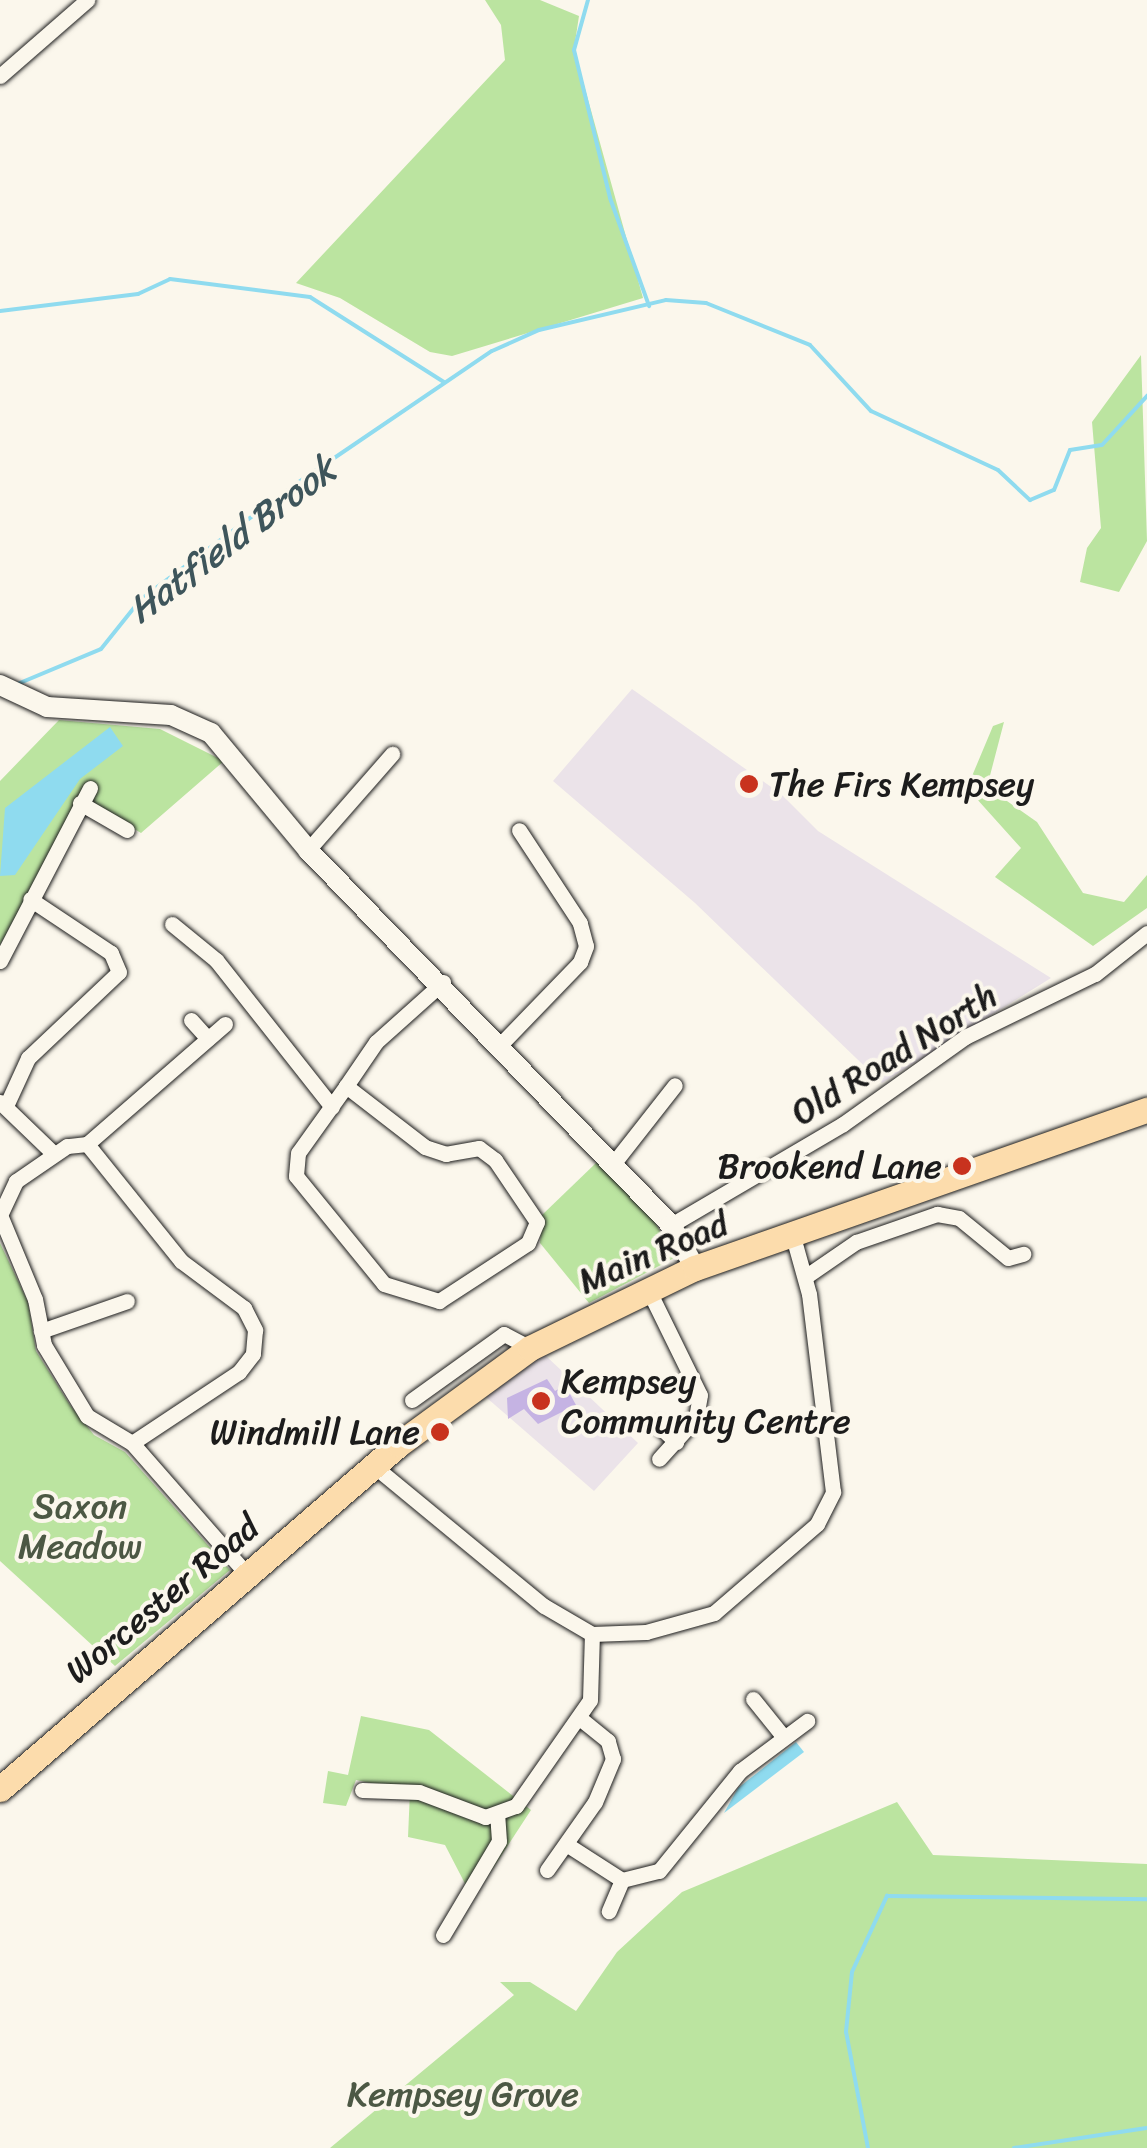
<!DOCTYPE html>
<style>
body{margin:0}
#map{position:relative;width:1147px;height:2148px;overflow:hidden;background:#fbf7ec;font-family:Sriracha,sans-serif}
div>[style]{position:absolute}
.built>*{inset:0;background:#ebe3e9}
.green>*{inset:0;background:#bbe4a0}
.water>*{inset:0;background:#8fdbef}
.stream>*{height:4px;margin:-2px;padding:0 2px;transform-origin:2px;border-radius:2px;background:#8fdbef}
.building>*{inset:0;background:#c5b3e3}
.roads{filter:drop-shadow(0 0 2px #1c1c1c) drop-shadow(0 0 2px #1c1c1c)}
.minor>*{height:15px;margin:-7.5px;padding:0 7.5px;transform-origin:7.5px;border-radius:7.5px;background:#fbf7ec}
.tertiary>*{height:20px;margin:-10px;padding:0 10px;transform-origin:10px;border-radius:10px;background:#fbf7ec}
.primary>*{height:25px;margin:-12.5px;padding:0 12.5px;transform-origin:12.5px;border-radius:12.5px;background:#fcdcac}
.dots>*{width:28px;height:28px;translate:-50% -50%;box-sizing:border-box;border:5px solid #fbf7ec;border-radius:50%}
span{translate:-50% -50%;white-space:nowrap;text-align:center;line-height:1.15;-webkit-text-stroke:8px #fbf7ec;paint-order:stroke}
.poi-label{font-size:35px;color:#1c1c1c}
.left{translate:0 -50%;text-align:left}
.right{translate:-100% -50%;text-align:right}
.street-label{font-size:35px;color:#1c1c1c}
.park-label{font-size:35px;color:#4c5844}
.water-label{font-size:38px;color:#3e555b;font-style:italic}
</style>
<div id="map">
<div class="built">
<i style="clip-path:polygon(632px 689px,781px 794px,818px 831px,1051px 978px,882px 1083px,695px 903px,553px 781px)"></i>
<i style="clip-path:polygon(545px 1355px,638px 1443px,594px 1491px,480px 1392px)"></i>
</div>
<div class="green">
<i style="clip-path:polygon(485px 0,540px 0,579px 16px,574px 49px,643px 298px,452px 356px,430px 352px,340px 298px,296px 283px,505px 60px,501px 25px)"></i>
<i style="clip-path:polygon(1141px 355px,1147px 541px,1119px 592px,1080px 582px,1087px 548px,1101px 528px,1092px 422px)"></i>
<i style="clip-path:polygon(59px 720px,160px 729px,224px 761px,141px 833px,81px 797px,0 945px,0 781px)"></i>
<i style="clip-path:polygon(1004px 722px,987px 787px,1037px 822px,1083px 893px,1124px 902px,1147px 875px,1147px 908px,1093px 946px,995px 877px,1021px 848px,967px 788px,993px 726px)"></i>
<i style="clip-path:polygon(597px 1162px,644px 1205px,676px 1257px,589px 1303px,540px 1243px,542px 1215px)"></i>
<i style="clip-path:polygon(0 1243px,28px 1302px,36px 1351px,70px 1405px,94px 1435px,125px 1452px,230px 1570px,115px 1666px,0 1561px)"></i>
<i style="clip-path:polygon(361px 1716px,429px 1730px,531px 1810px,473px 1899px,445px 1845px,408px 1837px,410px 1791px,356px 1780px,346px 1806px,323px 1803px,328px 1771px,348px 1775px)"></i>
<i style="clip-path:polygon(897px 1802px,933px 1855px,1147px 1864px,1147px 2148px,330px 2148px,514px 1995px,500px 1982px,530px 1982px,576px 2011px,617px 1952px,682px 1892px)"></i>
</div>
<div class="water">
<i style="clip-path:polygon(110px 727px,123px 746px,80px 779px,15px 875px,0 876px,5px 808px)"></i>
<i style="clip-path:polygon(796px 1742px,804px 1752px,724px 1813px,738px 1788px)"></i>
</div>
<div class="stream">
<i style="left:588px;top:0;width:52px;rotate:105.6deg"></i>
<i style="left:574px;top:50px;width:152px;rotate:76.3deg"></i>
<i style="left:610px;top:198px;width:115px;rotate:70.1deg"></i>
<i style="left:0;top:311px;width:139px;rotate:-7deg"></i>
<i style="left:138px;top:294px;width:35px;rotate:-25deg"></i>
<i style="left:170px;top:279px;width:141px;rotate:7.3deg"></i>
<i style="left:310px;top:297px;width:159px;rotate:32.4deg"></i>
<i style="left:15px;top:685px;width:93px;rotate:-22.7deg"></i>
<i style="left:101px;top:649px;width:64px;rotate:-51.3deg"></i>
<i style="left:141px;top:599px;width:189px;rotate:-36.6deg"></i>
<i style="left:293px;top:486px;width:240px;rotate:-34.2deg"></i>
<i style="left:492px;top:351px;width:51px;rotate:-24.1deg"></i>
<i style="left:539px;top:330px;width:130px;rotate:-13.3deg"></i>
<i style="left:666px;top:300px;width:40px;rotate:4.3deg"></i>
<i style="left:706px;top:303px;width:112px;rotate:22deg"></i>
<i style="left:810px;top:345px;width:90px;rotate:47.3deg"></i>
<i style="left:871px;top:411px;width:140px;rotate:24.9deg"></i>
<i style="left:998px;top:470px;width:44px;rotate:43.2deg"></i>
<i style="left:1030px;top:500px;width:26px;rotate:-23deg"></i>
<i style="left:1054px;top:490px;width:43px;rotate:-68.2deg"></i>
<i style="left:1070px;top:450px;width:32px;rotate:-9deg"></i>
<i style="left:1102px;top:445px;width:67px;rotate:-47.4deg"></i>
<i style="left:868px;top:2148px;width:118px;rotate:-100.7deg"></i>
<i style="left:846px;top:2032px;width:60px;rotate:-84.3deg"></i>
<i style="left:852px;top:1972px;width:84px;rotate:-65.3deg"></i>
<i style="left:887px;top:1896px;width:260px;rotate:0.7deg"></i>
<i style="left:1014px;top:2148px;width:134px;rotate:-8.6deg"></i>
</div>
<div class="building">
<i style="clip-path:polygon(547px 1379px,555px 1391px,565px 1385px,576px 1405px,538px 1424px,524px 1409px,508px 1419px,507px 1398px)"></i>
</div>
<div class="roads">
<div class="minor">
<i style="left:0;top:76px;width:116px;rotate:-41.1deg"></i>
<i style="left:80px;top:803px;width:54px;rotate:29.9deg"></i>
<i style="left:308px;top:850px;width:128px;rotate:-48.8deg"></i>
<i style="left:172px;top:924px;width:57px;rotate:39.3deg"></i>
<i style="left:216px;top:960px;width:187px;rotate:51.7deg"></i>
<i style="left:0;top:961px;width:195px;rotate:-62.5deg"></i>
<i style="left:191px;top:1020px;width:25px;rotate:48deg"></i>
<i style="left:225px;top:1024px;width:183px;rotate:139deg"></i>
<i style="left:87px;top:1144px;width:20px;rotate:174deg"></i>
<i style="left:67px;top:1146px;width:62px;rotate:145.5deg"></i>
<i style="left:16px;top:1181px;width:38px;rotate:115deg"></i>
<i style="left:0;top:1215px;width:91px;rotate:67.4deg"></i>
<i style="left:35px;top:1299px;width:47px;rotate:78.9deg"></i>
<i style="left:44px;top:1345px;width:83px;rotate:58.8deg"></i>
<i style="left:87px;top:1416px;width:52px;rotate:31deg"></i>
<i style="left:132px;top:1443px;width:173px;rotate:48.8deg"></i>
<i style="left:499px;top:1046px;width:117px;rotate:-46deg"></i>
<i style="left:580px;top:962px;width:17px;rotate:-69deg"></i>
<i style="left:586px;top:946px;width:24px;rotate:-105deg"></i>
<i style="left:580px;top:923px;width:111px;rotate:-123.3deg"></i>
<i style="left:346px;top:1086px;width:82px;rotate:125.6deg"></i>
<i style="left:298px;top:1153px;width:23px;rotate:95deg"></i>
<i style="left:296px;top:1176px;width:139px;rotate:50.8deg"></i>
<i style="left:384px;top:1284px;width:58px;rotate:17.2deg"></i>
<i style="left:439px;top:1301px;width:106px;rotate:-33.1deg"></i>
<i style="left:528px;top:1243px;width:23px;rotate:-67deg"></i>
<i style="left:537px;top:1222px;width:75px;rotate:-124.1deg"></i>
<i style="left:495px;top:1160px;width:20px;rotate:-143deg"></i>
<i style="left:479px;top:1148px;width:34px;rotate:170deg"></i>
<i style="left:446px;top:1154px;width:22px;rotate:-162deg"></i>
<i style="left:425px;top:1147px;width:100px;rotate:-142.3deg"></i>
<i style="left:346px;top:1086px;width:53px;rotate:-55.7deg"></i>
<i style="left:376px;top:1042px;width:90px;rotate:-41.8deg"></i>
<i style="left:0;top:1102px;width:75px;rotate:43.9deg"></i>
<i style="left:6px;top:1106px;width:53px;rotate:-65.4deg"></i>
<i style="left:28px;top:1058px;width:125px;rotate:-43.4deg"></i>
<i style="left:119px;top:972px;width:21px;rotate:-113deg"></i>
<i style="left:111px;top:953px;width:97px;rotate:-146.3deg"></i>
<i style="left:87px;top:1144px;width:150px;rotate:51.2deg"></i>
<i style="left:181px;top:1261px;width:79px;rotate:36.7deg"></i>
<i style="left:244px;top:1308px;width:25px;rotate:63deg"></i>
<i style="left:255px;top:1330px;width:24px;rotate:95deg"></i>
<i style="left:253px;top:1354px;width:23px;rotate:128deg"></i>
<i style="left:239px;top:1372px;width:128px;rotate:146.4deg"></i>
<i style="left:613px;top:1164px;width:100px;rotate:-51.9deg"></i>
<i style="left:671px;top:1225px;width:199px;rotate:-30.4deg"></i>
<i style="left:843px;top:1124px;width:150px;rotate:-35.5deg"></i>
<i style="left:965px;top:1037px;width:144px;rotate:-25.9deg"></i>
<i style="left:1095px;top:974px;width:66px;rotate:-38.3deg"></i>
<i style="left:805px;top:1277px;width:62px;rotate:-34.5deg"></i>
<i style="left:856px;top:1242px;width:86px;rotate:-19.1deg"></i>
<i style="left:937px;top:1214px;width:22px;rotate:10deg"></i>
<i style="left:959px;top:1218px;width:63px;rotate:39.2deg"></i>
<i style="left:1008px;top:1258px;width:16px;rotate:-15deg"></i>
<i style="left:647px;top:1287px;width:120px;rotate:63.9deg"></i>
<i style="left:700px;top:1395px;width:23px;rotate:100deg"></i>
<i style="left:696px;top:1418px;width:55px;rotate:132.1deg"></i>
<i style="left:41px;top:1331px;width:91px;rotate:-19.2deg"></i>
<i style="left:412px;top:1400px;width:113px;rotate:-35.7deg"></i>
<i style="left:504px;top:1334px;width:30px;rotate:28deg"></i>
<i style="left:658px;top:1425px;width:25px;rotate:43deg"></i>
<i style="left:374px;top:1466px;width:220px;rotate:39.5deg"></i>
<i style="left:544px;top:1606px;width:56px;rotate:30.3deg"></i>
<i style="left:592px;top:1634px;width:54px;rotate:-2.1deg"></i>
<i style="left:646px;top:1632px;width:71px;rotate:-15.6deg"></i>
<i style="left:714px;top:1613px;width:136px;rotate:-40.8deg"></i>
<i style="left:817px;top:1524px;width:36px;rotate:-63deg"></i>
<i style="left:833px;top:1492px;width:199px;rotate:-96.9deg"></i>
<i style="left:809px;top:1294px;width:63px;rotate:-105.6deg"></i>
<i style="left:753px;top:1699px;width:46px;rotate:51.1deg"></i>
<i style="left:362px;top:1790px;width:57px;rotate:2deg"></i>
<i style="left:419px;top:1792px;width:71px;rotate:20.7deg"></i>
<i style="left:485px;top:1817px;width:33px;rotate:-20deg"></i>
<i style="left:516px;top:1806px;width:129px;rotate:-55.1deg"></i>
<i style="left:590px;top:1700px;width:66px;rotate:-88.3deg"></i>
<i style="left:566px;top:1844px;width:67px;rotate:32.7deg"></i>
<i style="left:622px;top:1880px;width:34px;rotate:113deg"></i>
<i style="left:547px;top:1870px;width:83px;rotate:-54.8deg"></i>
<i style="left:595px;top:1802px;width:47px;rotate:-67.3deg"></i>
<i style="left:613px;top:1759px;width:19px;rotate:-106deg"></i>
<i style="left:608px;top:1741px;width:36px;rotate:-141deg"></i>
<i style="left:622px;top:1880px;width:38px;rotate:-14deg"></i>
<i style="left:659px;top:1871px;width:129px;rotate:-51deg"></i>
<i style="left:740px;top:1771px;width:84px;rotate:-36.7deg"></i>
<i style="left:443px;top:1935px;width:109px;rotate:-59.2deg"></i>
<i style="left:499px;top:1841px;width:26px;rotate:-94deg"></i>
</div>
<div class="tertiary">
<i style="left:0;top:685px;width:52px;rotate:25.1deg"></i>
<i style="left:47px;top:707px;width:124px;rotate:3.7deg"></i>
<i style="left:171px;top:715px;width:44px;rotate:24.2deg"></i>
<i style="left:211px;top:733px;width:152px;rotate:50.3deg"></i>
<i style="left:308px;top:850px;width:522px;rotate:45.93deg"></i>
<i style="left:671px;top:1225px;width:49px;rotate:60.8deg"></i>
</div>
<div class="primary">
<i style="left:0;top:1789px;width:527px;rotate:-40.85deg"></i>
<i style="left:399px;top:1444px;width:162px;rotate:-36.2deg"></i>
<i style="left:530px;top:1348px;width:183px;rotate:-25.9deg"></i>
<i style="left:695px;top:1268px;width:479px;rotate:-19.3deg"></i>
</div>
</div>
<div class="dots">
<i style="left:749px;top:784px;background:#c8321e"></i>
<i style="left:962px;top:1166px;background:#c8321e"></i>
<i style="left:541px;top:1401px;background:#c8321e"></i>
<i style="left:440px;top:1432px;background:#c8321e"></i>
</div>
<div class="poi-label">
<span class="left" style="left:769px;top:784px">The Firs Kempsey</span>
<span class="right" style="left:942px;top:1166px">Brookend Lane</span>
<span class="left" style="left:561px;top:1401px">Kempsey<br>Community Centre</span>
<span class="right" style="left:420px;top:1432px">Windmill Lane</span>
</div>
<div class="street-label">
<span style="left:894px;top:1054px;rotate:-32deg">Old Road North</span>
<span style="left:653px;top:1252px;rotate:-23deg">Main Road</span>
<span style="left:162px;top:1599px;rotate:-40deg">Worcester Road</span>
</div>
<div class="park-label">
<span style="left:80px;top:1526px">Saxon<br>Meadow</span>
<span style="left:463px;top:2094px">Kempsey Grove</span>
</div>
<div class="water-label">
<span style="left:232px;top:540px;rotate:-37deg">Hatfield Brook</span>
</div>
</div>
